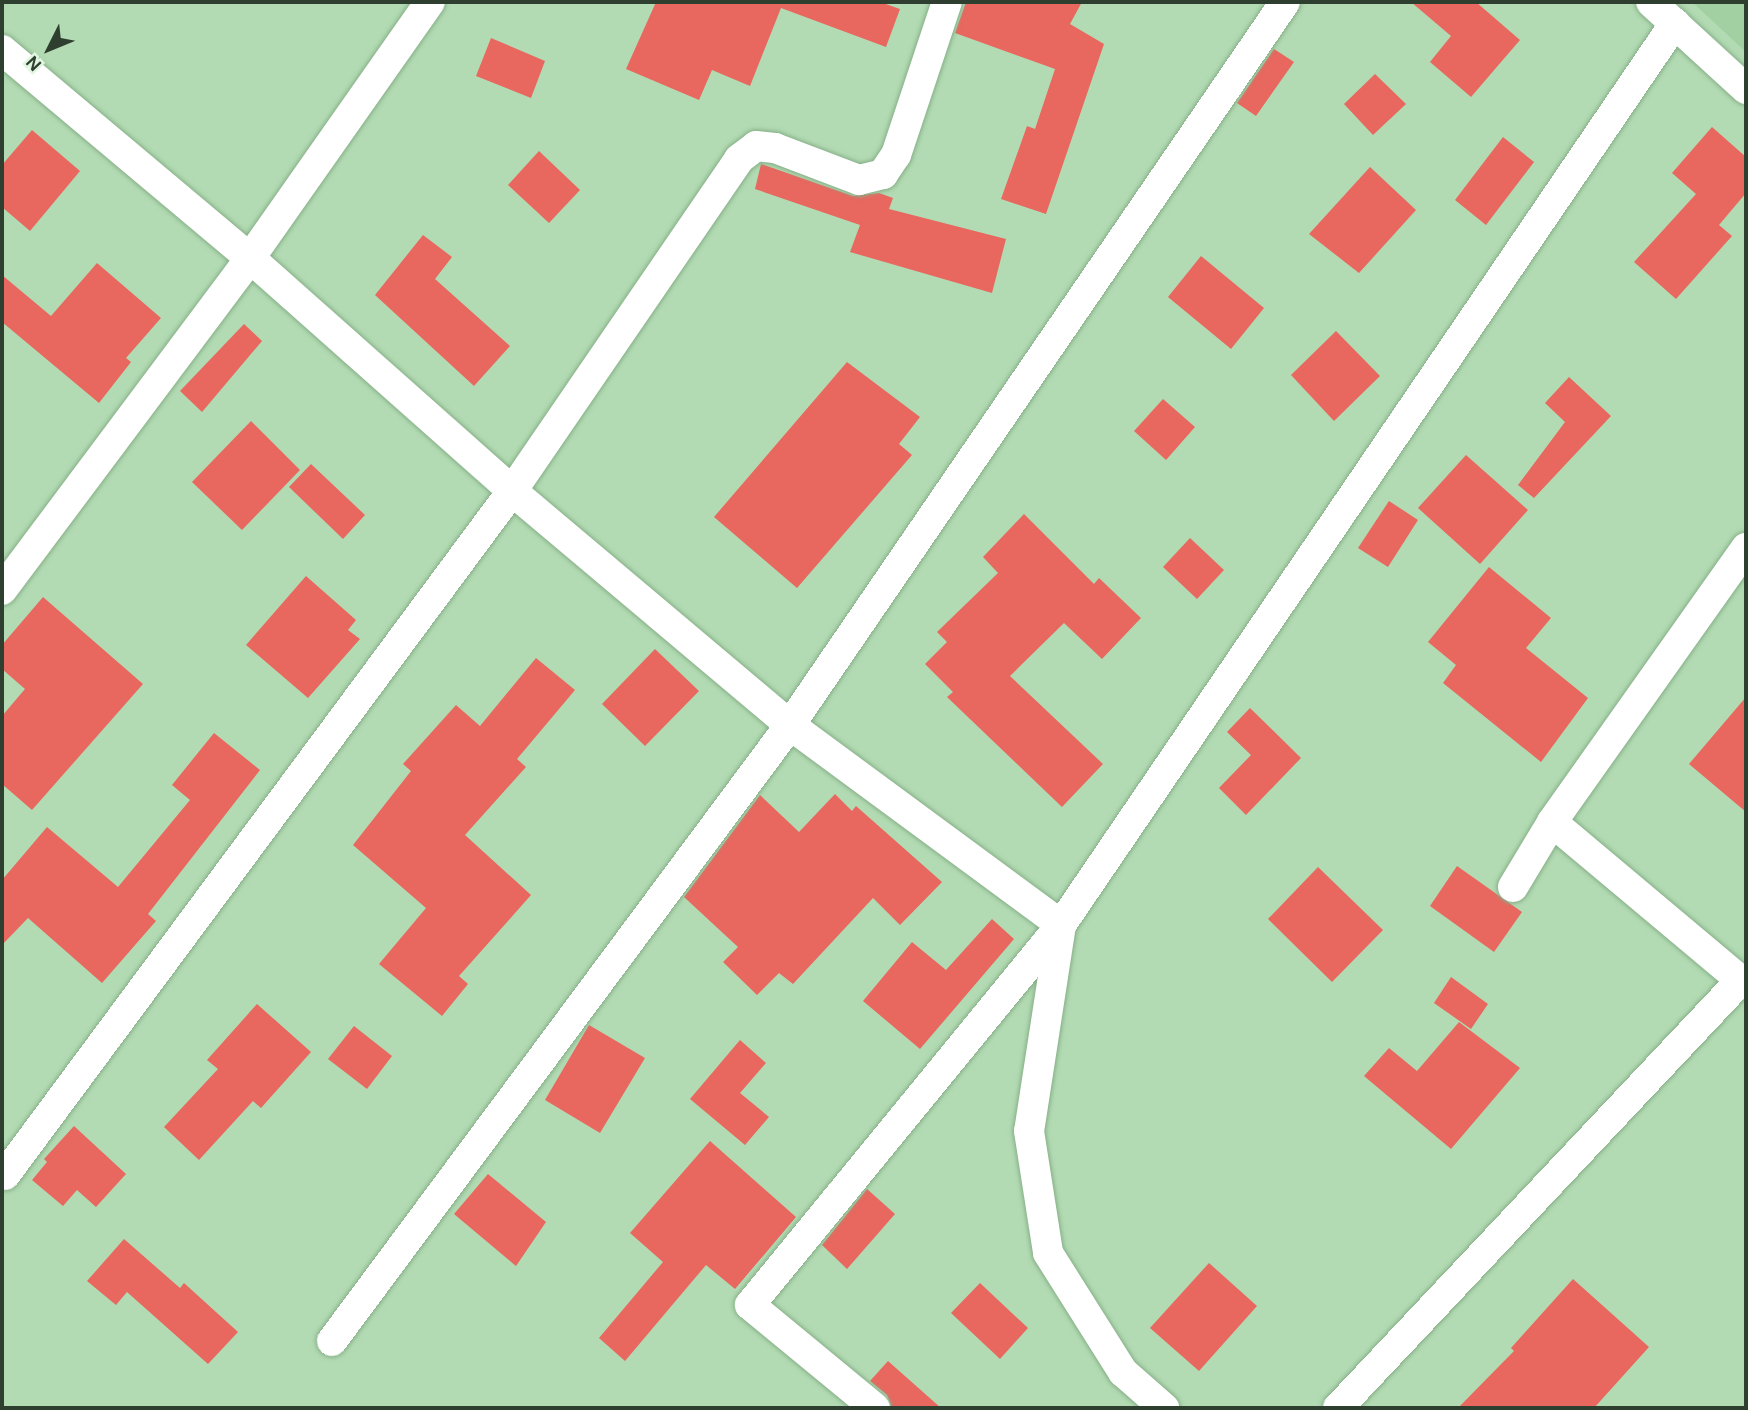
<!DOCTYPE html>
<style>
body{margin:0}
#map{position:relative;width:1748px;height:1410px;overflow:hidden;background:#b2dbb3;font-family:Karla,sans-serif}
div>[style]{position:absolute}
.built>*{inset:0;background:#a2d0a3}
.building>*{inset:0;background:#e8675f}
.roads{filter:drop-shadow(0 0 2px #87af88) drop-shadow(0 0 2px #87af88)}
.street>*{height:30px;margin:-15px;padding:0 15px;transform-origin:15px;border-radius:15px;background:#fff}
span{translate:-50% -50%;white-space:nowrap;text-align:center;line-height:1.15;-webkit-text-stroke:7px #e1f6e1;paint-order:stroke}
.frame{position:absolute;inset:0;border:4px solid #2f3f2f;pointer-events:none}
.north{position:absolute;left:14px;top:14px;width:70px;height:70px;-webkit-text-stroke:5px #e1f6e1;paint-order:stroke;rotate:227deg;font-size:19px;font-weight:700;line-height:28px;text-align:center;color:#2f3f2f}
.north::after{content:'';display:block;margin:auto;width:24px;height:32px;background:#2f3f2f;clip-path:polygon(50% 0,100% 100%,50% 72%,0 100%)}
</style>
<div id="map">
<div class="built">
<i style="clip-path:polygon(1692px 2px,1746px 2px,1746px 52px)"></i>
</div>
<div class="building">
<i style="clip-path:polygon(656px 2px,880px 2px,900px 9px,886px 47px,781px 8px,750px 86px,712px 70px,699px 100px,626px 69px)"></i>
<i style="clip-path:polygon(966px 2px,1082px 2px,1070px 24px,1104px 44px,1046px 214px,1001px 199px,1027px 126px,1035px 129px,1055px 69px,955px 33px)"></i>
<i style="clip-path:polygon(1411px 2px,1476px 2px,1520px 40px,1471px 97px,1430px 62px,1451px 36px)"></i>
<i style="clip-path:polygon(491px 38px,545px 61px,531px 98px,476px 76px)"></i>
<i style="clip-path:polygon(1274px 49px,1294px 62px,1256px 116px,1237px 103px)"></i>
<i style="clip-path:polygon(1375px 74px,1406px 104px,1373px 135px,1344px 104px)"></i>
<i style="clip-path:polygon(1712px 127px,1746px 157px,1746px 193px,1719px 225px,1732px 236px,1676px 299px,1634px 262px,1696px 194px,1672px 173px)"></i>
<i style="clip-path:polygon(32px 130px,80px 171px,30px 231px,2px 207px,2px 165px)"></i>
<i style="clip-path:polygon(1503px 137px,1534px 162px,1486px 225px,1455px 200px)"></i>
<i style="clip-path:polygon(539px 151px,580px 190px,549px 223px,508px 185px)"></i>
<i style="clip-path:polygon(761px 164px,853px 196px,879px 193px,893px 198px,889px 209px,1006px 239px,992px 293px,850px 252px,860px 225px,755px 189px)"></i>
<i style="clip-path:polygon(1370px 167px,1416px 210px,1359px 273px,1309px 234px)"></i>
<i style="clip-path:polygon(423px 235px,452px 257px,435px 279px,510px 346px,474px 386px,375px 295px)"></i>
<i style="clip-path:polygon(1201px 256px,1264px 308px,1231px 349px,1168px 297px)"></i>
<i style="clip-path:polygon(97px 263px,161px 318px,126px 358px,131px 362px,99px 403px,2px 322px,2px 275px,51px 316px)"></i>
<i style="clip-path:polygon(244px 324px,262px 341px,202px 412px,180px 391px)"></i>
<i style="clip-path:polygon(1336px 331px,1380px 376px,1334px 421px,1291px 375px)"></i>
<i style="clip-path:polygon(847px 362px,920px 417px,899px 444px,912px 455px,797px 588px,714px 517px)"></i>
<i style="clip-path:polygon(1569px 377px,1611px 416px,1534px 498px,1518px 485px,1565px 422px,1545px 403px)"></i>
<i style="clip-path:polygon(1163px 399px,1195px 427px,1166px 460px,1134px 431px)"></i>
<i style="clip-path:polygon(251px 421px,300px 470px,242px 530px,192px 482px)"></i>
<i style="clip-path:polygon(1466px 455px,1528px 510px,1480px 564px,1418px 508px)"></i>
<i style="clip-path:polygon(311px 464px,365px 515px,343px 539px,289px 487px)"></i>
<i style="clip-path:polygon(1389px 501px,1418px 520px,1388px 567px,1358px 548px)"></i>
<i style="clip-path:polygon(1024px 514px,1094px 584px,1099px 578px,1141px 618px,1102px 659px,1064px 623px,1010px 676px,1103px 764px,1062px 807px,947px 697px,953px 692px,925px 664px,947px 642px,937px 632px,998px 573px,983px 557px)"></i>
<i style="clip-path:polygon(1190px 538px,1224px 570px,1197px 599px,1163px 567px)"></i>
<i style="clip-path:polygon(1489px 567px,1551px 618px,1526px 648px,1588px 698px,1541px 762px,1443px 683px,1456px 665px,1428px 642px)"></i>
<i style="clip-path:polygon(306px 576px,356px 620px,348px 630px,360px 639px,308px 698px,246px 645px)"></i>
<i style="clip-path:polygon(43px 597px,143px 684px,32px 810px,2px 784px,2px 716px,25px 689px,2px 669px,2px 645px)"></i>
<i style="clip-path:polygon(655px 649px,699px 691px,645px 746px,602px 704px)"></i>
<i style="clip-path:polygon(536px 658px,575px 690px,517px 759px,526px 767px,465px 835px,531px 895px,459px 976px,468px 984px,442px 1016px,379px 964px,426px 908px,353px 845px,411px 771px,403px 764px,456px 705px,480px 726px)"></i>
<i style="clip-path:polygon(1746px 697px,1746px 812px,1689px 764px)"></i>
<i style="clip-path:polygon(1250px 708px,1301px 758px,1246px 815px,1219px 788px,1251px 755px,1227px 732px)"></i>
<i style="clip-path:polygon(214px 733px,260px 770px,148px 914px,156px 921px,102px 983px,28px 918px,2px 945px,2px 880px,47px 827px,118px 887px,190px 800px,172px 785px)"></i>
<i style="clip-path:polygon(835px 794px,852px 811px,856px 806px,942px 882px,900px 925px,873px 898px,793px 984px,779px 973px,757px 995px,723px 962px,738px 947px,684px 897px,760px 795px,799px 832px)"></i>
<i style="clip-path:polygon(1457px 866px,1522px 912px,1494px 952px,1430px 906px)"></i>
<i style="clip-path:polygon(1318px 867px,1383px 930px,1332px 982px,1268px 919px)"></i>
<i style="clip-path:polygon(992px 919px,1014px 939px,920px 1049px,863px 1001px,912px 942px,946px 970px)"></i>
<i style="clip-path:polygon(1451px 977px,1488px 1004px,1471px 1029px,1434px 1003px)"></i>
<i style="clip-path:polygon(257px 1004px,311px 1052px,261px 1108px,253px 1101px,199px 1160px,164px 1127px,218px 1069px,207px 1060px)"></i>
<i style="clip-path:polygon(1459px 1022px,1520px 1068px,1451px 1149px,1364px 1076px,1389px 1048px,1417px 1071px)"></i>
<i style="clip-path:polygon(589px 1025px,645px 1058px,600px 1133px,545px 1100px)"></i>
<i style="clip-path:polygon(354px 1026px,392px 1056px,367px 1089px,328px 1059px)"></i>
<i style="clip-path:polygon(740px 1040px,766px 1063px,740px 1093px,769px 1117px,745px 1145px,690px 1099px)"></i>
<i style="clip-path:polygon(74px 1126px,126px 1174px,96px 1207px,77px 1190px,63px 1206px,32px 1180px,47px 1162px,44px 1159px)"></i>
<i style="clip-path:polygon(710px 1141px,796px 1217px,735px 1289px,706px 1265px,625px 1361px,599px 1338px,663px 1262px,630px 1233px)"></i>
<i style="clip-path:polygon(488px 1174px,546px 1222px,516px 1266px,454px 1214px)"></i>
<i style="clip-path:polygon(867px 1189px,895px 1214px,847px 1269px,822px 1245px)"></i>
<i style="clip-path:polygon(124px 1239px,180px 1288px,184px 1283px,238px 1332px,208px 1364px,127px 1292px,116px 1305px,87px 1281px)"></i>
<i style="clip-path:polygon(1209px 1263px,1257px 1306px,1199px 1371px,1150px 1328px)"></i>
<i style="clip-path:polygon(1573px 1279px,1649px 1347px,1594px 1408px,1458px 1408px,1514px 1351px,1511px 1348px)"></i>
<i style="clip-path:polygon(980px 1283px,1028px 1328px,1000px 1359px,951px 1313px)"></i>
<i style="clip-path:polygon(888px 1361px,941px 1408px,892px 1408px,887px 1395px,870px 1381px)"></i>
</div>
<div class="roads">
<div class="street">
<i style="left:1651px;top:2px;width:129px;rotate:42.5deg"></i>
<i style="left:2px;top:50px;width:324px;rotate:40deg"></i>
<i style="left:250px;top:258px;width:351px;rotate:41.6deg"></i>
<i style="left:512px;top:491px;width:363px;rotate:40.1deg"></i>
<i style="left:790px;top:725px;width:337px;rotate:36.4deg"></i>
<i style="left:1061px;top:925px;width:208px;rotate:98.8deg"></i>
<i style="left:1029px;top:1131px;width:123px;rotate:81.1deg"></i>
<i style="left:1048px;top:1253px;width:141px;rotate:57.8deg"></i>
<i style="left:1123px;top:1372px;width:55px;rotate:41.3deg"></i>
<i style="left:2px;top:590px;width:414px;rotate:-53.2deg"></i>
<i style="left:250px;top:258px;width:313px;rotate:-54.9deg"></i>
<i style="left:1552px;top:822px;width:253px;rotate:40deg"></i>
<i style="left:1513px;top:887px;width:76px;rotate:-59deg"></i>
<i style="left:1552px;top:822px;width:336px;rotate:-54.7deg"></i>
<i style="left:5px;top:1175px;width:851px;rotate:-53.45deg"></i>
<i style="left:512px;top:491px;width:402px;rotate:-55.6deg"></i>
<i style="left:739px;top:159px;width:21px;rotate:-37deg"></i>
<i style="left:756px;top:146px;width:19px;rotate:6deg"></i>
<i style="left:775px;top:148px;width:90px;rotate:20.9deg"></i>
<i style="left:859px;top:180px;width:25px;rotate:-14deg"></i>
<i style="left:883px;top:174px;width:23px;rotate:-56deg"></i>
<i style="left:896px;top:155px;width:161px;rotate:-71.6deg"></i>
<i style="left:332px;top:1341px;width:768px;rotate:-53.37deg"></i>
<i style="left:790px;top:725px;width:876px;rotate:-55.6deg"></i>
<i style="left:875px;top:1408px;width:162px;rotate:-140.5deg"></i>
<i style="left:750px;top:1305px;width:491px;rotate:-50.7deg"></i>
<i style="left:1061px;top:925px;width:1091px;rotate:-55.76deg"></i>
<i style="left:1338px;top:1408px;width:588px;rotate:-46.72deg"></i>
</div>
</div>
<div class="frame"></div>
<div class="north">N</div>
</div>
